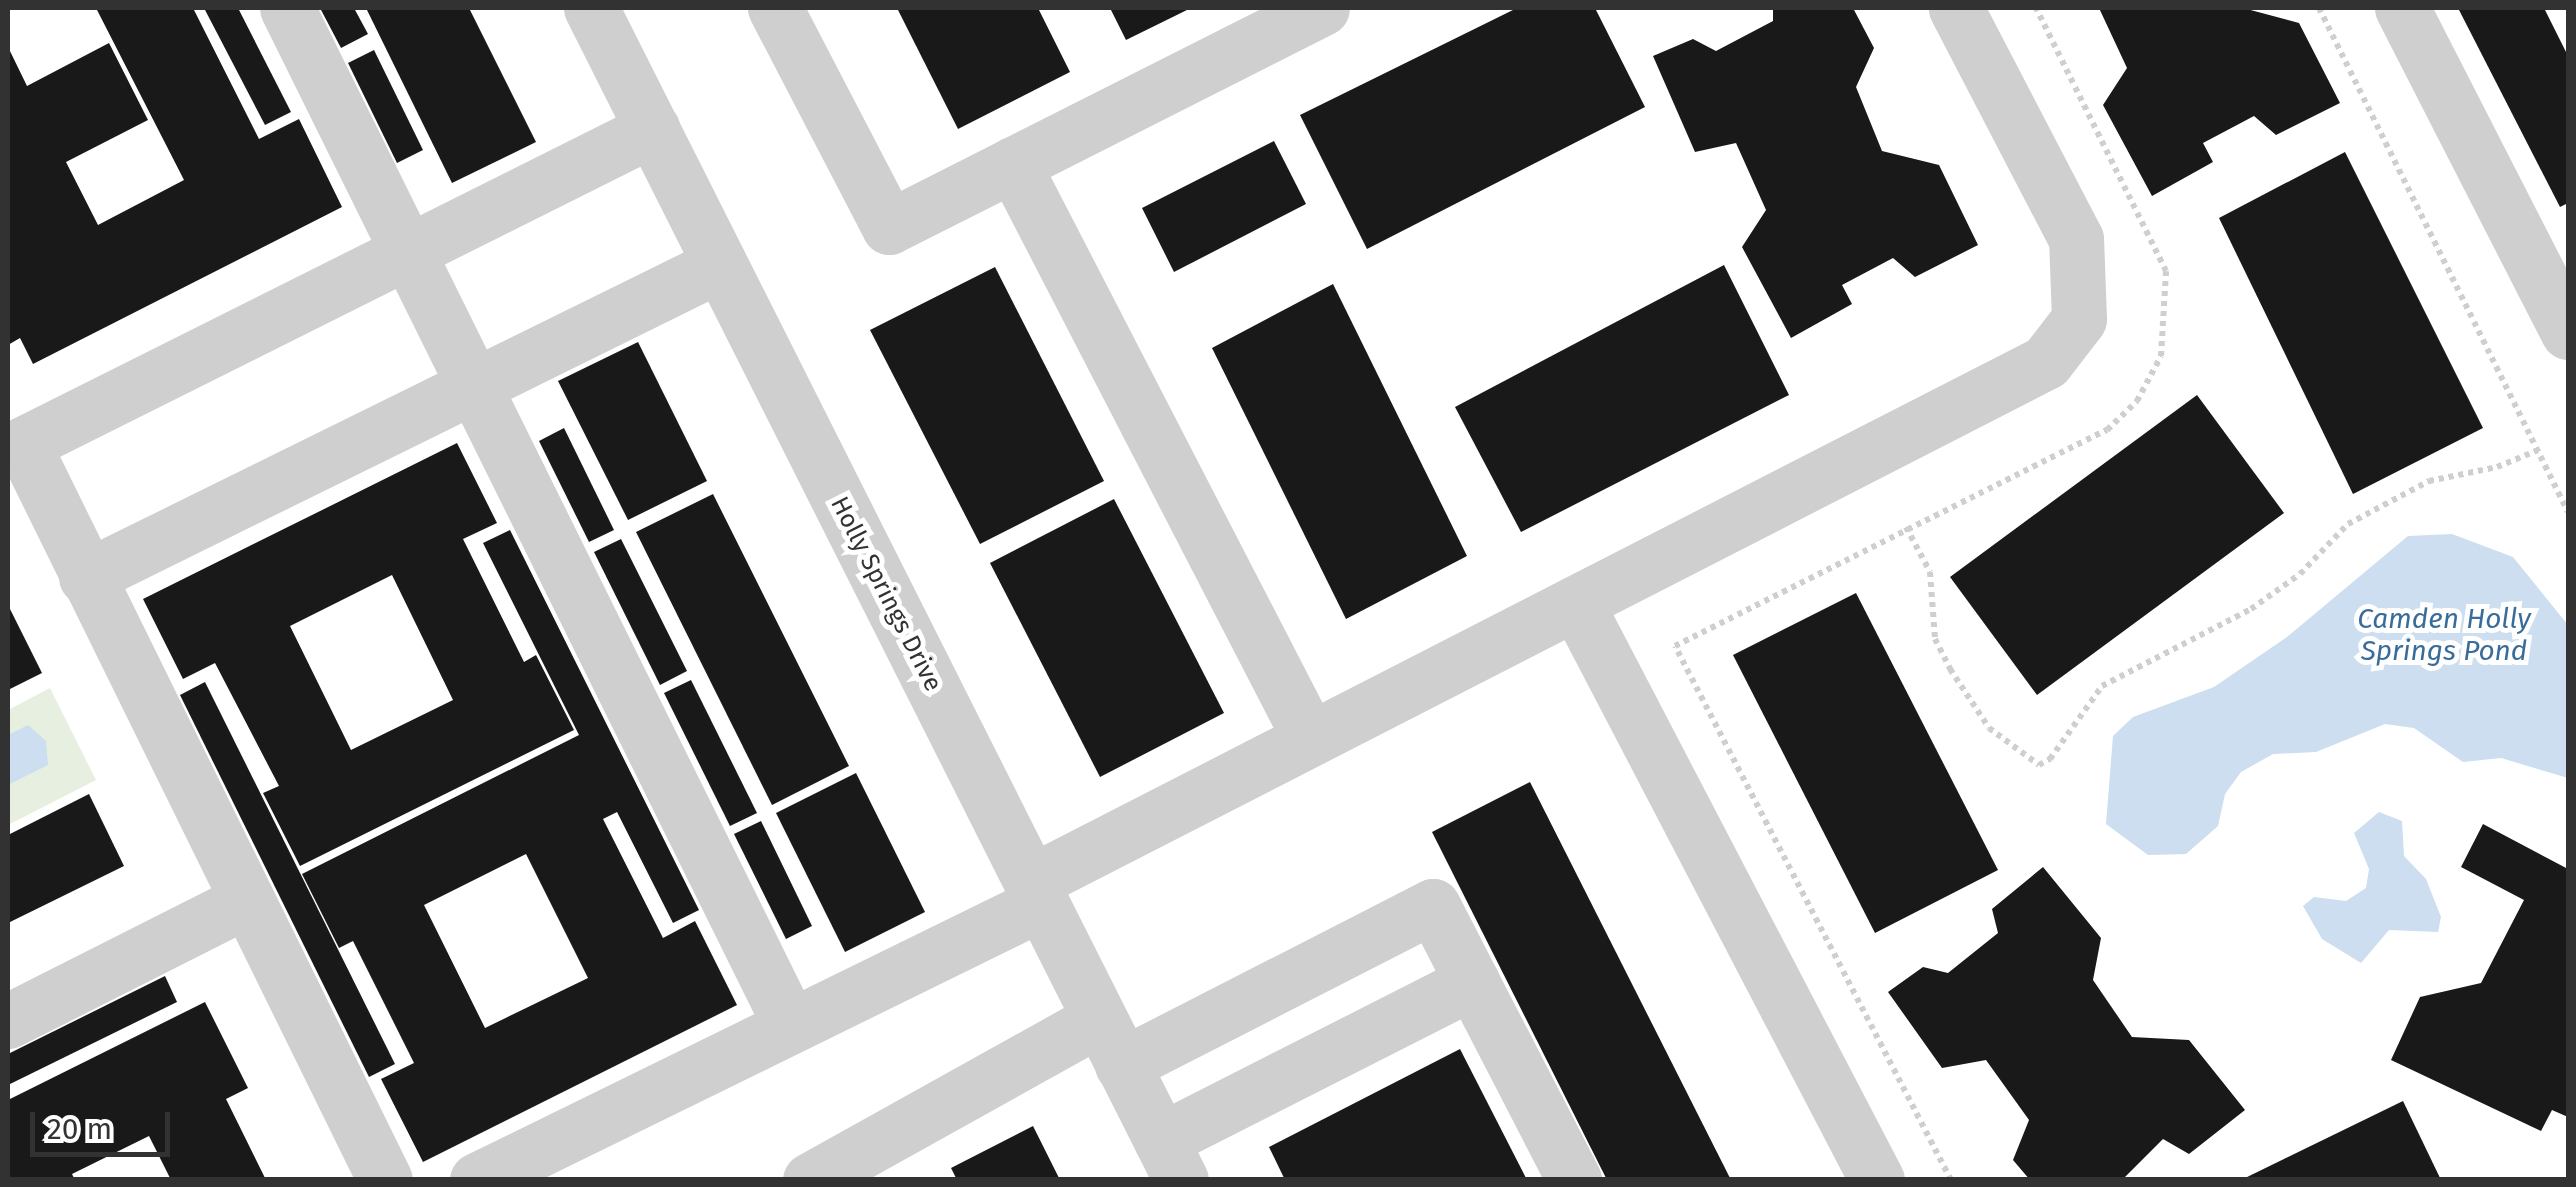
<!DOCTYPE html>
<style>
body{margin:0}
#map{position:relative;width:2576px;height:1187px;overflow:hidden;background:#fff;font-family:"Fira Sans",sans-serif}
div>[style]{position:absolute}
.green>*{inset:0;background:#e7efe0}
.water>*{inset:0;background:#ccdeef}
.building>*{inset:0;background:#191919}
.path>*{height:6px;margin-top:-3px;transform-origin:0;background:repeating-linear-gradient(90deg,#cfcfcf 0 5px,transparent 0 10px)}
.minor>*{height:55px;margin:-27.5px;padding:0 27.5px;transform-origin:27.5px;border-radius:27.5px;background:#cfcfcf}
span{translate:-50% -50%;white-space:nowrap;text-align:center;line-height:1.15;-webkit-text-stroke:10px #fff;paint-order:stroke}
.street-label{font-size:25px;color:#323232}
.water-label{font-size:28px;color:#3a6c9a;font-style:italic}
.frame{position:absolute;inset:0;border:10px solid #323232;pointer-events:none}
.scale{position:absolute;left:30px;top:1112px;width:140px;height:45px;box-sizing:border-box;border:5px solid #323232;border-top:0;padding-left:12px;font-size:30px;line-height:35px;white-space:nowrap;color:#323232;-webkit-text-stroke:8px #fff;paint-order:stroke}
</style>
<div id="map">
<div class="green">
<i style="clip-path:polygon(50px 688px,96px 780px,8px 825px,8px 710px)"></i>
</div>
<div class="water">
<i style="clip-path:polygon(2452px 534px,2513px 557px,2568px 625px,2568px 778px,2501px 758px,2463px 762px,2414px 728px,2385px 724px,2316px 752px,2273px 754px,2241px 772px,2225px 794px,2218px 826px,2186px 854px,2148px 855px,2106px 824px,2113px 736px,2133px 717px,2214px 687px,2287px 637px,2408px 536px)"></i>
<i style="clip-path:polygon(28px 725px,46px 741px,48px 765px,8px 785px,8px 735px)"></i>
<i style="clip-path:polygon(2379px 812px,2402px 821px,2404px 856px,2426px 879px,2441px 917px,2438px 932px,2389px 930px,2361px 963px,2322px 939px,2303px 906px,2314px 897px,2346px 901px,2366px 888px,2369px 869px,2354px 833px)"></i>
</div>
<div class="building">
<i style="clip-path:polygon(96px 8px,193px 8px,259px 139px,299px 119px,342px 207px,33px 364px,20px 338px,8px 345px,8px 47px,27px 86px,109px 43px,148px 120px,66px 162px,98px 225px,184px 180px)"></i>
<i style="clip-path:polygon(204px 8px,238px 8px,291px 112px,265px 125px)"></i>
<i style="clip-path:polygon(320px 8px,354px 8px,368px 34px,341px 48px)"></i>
<i style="clip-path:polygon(366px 8px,469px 8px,536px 142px,452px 183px)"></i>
<i style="clip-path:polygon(897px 8px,1038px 8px,1070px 72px,958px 129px)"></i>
<i style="clip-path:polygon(1110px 8px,1191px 8px,1126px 40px)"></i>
<i style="clip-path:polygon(1517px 8px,1595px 8px,1645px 107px,1367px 249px,1300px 115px)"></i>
<i style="clip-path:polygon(1773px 8px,1853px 8px,1874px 48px,1856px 87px,1882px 151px,1939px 165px,1978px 245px,1915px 277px,1893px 258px,1842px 285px,1852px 304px,1791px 338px,1742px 247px,1766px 210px,1736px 143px,1695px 152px,1653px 56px,1693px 39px,1716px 51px,1773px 21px)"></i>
<i style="clip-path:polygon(2099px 8px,2243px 8px,2299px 23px,2340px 103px,2276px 135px,2254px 116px,2203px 143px,2213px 162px,2152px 196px,2103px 105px,2127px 68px)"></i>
<i style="clip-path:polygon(2458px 8px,2544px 8px,2568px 56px,2568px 203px,2560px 207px)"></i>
<i style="clip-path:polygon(374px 50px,423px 150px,397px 163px,348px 63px)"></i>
<i style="clip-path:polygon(1274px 141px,1306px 204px,1174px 272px,1142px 208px)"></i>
<i style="clip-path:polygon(2345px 152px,2483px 428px,2353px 494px,2219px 218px)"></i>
<i style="clip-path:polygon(1724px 265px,1789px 395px,1521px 532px,1455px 407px)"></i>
<i style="clip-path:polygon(995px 267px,1104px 481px,980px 544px,870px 330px)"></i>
<i style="clip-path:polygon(1333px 284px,1467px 556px,1346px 619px,1212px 348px)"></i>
<i style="clip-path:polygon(638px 342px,707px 481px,628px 520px,558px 381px)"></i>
<i style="clip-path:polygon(2197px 395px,2284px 513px,2037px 695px,1950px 577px)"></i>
<i style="clip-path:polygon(564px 428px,614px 530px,589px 542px,539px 441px)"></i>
<i style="clip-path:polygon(evenodd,457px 443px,497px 523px,463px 539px,524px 662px,536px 655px,574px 730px,300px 866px,263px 793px,279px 786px,215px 663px,183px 679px,143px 599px,457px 443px,392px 575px,453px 700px,351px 750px,290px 626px,392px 575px)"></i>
<i style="clip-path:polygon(713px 494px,849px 766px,772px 805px,636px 532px)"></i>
<i style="clip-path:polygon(1114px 499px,1224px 713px,1100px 777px,990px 563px)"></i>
<i style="clip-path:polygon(evenodd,510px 530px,699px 910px,673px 923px,617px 812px,603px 819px,663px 938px,695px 921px,737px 1005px,423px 1162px,381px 1079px,414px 1063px,353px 941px,339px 948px,302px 874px,579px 735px,483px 543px,510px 530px,526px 854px,588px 978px,485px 1028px,424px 905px,526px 854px)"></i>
<i style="clip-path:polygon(621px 539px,687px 671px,660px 685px,594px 552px)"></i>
<i style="clip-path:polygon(1856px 593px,1998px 870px,1875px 933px,1733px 655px)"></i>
<i style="clip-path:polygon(8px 605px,42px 673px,8px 690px)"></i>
<i style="clip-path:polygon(691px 680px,757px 813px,730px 826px,664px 693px)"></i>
<i style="clip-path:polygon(205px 682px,395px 1064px,369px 1077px,180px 695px)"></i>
<i style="clip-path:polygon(856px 773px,925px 912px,845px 952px,776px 813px)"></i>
<i style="clip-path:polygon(1530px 782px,1731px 1180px,1607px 1180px,1432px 832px)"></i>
<i style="clip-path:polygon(89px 794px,124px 866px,8px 923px,8px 835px)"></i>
<i style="clip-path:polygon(761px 821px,812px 926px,786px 939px,734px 834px)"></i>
<i style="clip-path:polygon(2483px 824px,2568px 869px,2568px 1117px,2552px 1110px,2541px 1131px,2391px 1060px,2420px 997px,2481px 983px,2524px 900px,2461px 867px)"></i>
<i style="clip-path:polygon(2043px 867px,2101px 938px,2093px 980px,2132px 1037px,2189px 1040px,2245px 1110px,2189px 1154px,2163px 1139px,2122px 1180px,2030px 1180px,2013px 1160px,2029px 1120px,1986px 1060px,1942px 1068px,1888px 992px,1923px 967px,1948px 973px,1998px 933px,1992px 909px)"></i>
<i style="clip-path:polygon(165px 976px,177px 1002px,8px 1085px,8px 1054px)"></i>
<i style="clip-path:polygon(205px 1002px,248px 1088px,226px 1099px,266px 1180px,171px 1180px,149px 1136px,72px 1174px,75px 1180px,8px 1180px,8px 1100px)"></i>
<i style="clip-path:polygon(1460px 1049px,1527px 1180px,1285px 1180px,1269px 1147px)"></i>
<i style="clip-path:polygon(2403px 1101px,2441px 1180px,2241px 1180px)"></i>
<i style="clip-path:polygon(1033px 1126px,1060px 1180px,957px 1180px,951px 1168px)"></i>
</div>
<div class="path">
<i style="left:2319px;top:8px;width:562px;rotate:63.71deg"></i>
<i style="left:1906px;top:527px;width:51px;rotate:61.9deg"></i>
<i style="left:1930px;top:572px;width:67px;rotate:85.7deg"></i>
<i style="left:1935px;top:639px;width:34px;rotate:63deg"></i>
<i style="left:1950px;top:669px;width:71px;rotate:56.5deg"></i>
<i style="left:1989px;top:728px;width:62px;rotate:36.5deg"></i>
<i style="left:2039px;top:765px;width:13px;rotate:-29deg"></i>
<i style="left:2050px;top:759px;width:90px;rotate:-54.5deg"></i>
<i style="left:2102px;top:686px;width:168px;rotate:-27.3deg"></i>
<i style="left:2251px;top:609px;width:60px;rotate:-35.5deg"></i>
<i style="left:2300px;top:574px;width:69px;rotate:-46.2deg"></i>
<i style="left:2348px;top:524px;width:92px;rotate:-28deg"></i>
<i style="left:2429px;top:481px;width:69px;rotate:-11.6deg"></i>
<i style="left:2497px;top:467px;width:44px;rotate:-22.5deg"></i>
<i style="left:1951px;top:1180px;width:601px;rotate:-117.33deg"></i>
<i style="left:1675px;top:646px;width:483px;rotate:-26.6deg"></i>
<i style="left:2107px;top:430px;width:42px;rotate:-44deg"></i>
<i style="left:2137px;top:401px;width:51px;rotate:-61.9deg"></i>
<i style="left:2161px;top:356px;width:85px;rotate:-86.6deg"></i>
<i style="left:2166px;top:271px;width:293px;rotate:-116.3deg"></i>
</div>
<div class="minor">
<i style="left:287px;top:8px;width:1135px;rotate:63.68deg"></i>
<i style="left:591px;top:8px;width:1312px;rotate:63.28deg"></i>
<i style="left:775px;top:8px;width:247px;rotate:62.5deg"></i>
<i style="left:889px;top:227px;width:485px;rotate:-26.8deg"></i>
<i style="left:2402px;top:8px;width:364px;rotate:62.9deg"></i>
<i style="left:1013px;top:164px;width:647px;rotate:62.68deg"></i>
<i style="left:86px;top:577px;width:706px;rotate:-26.24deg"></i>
<i style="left:1576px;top:603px;width:651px;rotate:62.45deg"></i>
<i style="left:1031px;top:882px;width:1140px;rotate:-27.13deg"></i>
<i style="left:2046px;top:362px;width:54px;rotate:-52.5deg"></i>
<i style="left:2079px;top:319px;width:80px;rotate:-92.1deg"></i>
<i style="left:2076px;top:239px;width:260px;rotate:-117.5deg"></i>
<i style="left:8px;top:1021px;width:264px;rotate:-26.8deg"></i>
<i style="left:1122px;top:1065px;width:349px;rotate:-27.1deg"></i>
<i style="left:1433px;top:906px;width:85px;rotate:62.8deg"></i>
<i style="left:1161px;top:1140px;width:349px;rotate:-26.9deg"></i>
<i style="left:1472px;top:982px;width:223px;rotate:62.7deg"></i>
<i style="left:385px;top:1180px;width:820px;rotate:-116.19deg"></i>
<i style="left:23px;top:444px;width:704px;rotate:-26.57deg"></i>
<i style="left:477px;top:1180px;width:629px;rotate:-26.12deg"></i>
<i style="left:810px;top:1180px;width:331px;rotate:-29.1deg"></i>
</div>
<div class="street-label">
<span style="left:886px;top:594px;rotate:63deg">Holly Springs Drive</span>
</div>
<div class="water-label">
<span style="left:2444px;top:635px">Camden Holly<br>Springs Pond</span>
</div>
<div class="frame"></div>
<div class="scale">20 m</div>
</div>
